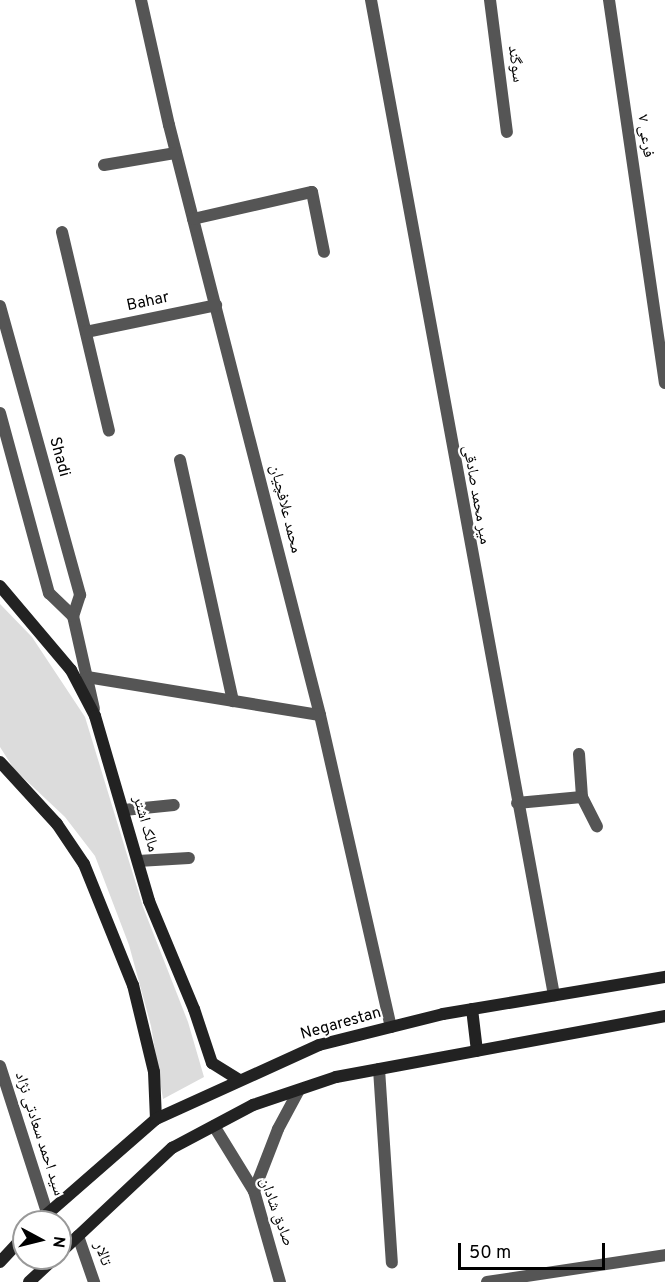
<!DOCTYPE html>
<meta charset="utf-8">
<style>
body{margin:0}
#map{position:relative;width:665px;height:1282px;overflow:hidden;background:#fff;font-family:Overpass,"Noto Naskh Arabic",sans-serif}
div>[style]{position:absolute}
.green>*{inset:0;background:#dcdcdc}
.street>*{height:12px;margin:-6px;padding:0 6px;transform-origin:6px;border-radius:6px;background:#555}
.secondary>*{height:12px;margin:-6px;padding:0 6px;transform-origin:6px;border-radius:6px;background:#222}
span{translate:-50% -50%;white-space:nowrap;text-align:center;line-height:1.15;-webkit-text-stroke:4.5px #fff;paint-order:stroke}
.street-label{font-size:16px;color:#000}
.north{position:absolute;left:12px;top:1210px;width:60px;height:60px;box-sizing:border-box;background:#fff;border:2px solid #999;border-radius:50%;rotate:97deg;font-size:16px;font-weight:700;line-height:24px;text-align:center;color:#000}
.north::after{content:'';display:block;margin:auto;width:21px;height:27px;background:#000;clip-path:polygon(50% 0,100% 100%,50% 72%,0 100%)}
.scale{position:absolute;left:458px;top:1243px;width:147px;height:27px;box-sizing:border-box;border:3px solid #000;border-top:0;padding-left:8px;font-size:18px;line-height:21px;white-space:nowrap;color:#000;-webkit-text-stroke:4px #fff;paint-order:stroke}
</style>
<div id="map">
<div class="green">
<i style="clip-path:polygon(0 604px,32px 637px,85px 717px,143px 907px,188px 1022px,204px 1077px,163px 1099px,151px 1026px,129px 945px,95px 856px,65px 817px,14px 769px,0 747px)"></i>
</div>
<div class="street">
<i style="left:141px;top:0;width:128px;rotate:77.4deg"></i>
<i style="left:169px;top:125px;width:609px;rotate:75.64deg"></i>
<i style="left:320px;top:715px;width:320px;rotate:77.2deg"></i>
<i style="left:371px;top:0;width:1012px;rotate:79.58deg"></i>
<i style="left:490px;top:0;width:133px;rotate:82.7deg"></i>
<i style="left:609px;top:0;width:387px;rotate:81.7deg"></i>
<i style="left:104px;top:165px;width:73px;rotate:-9.5deg"></i>
<i style="left:193px;top:219px;width:122px;rotate:-12.8deg"></i>
<i style="left:312px;top:192px;width:61px;rotate:78.7deg"></i>
<i style="left:62px;top:232px;width:204px;rotate:76.7deg"></i>
<i style="left:0;top:306px;width:300px;rotate:74.5deg"></i>
<i style="left:80px;top:595px;width:22px;rotate:108deg"></i>
<i style="left:73px;top:616px;width:95px;rotate:77.3deg"></i>
<i style="left:86px;top:332px;width:133px;rotate:-11.7deg"></i>
<i style="left:0;top:413px;width:187px;rotate:74.8deg"></i>
<i style="left:49px;top:593px;width:33px;rotate:44deg"></i>
<i style="left:180px;top:460px;width:247px;rotate:77.6deg"></i>
<i style="left:87px;top:677px;width:236px;rotate:9.3deg"></i>
<i style="left:579px;top:754px;width:43px;rotate:86deg"></i>
<i style="left:582px;top:797px;width:33px;rotate:63deg"></i>
<i style="left:517px;top:803px;width:65px;rotate:-5.3deg"></i>
<i style="left:124px;top:810px;width:50px;rotate:-5.7deg"></i>
<i style="left:138px;top:861px;width:51px;rotate:-3.4deg"></i>
<i style="left:0;top:1066px;width:153px;rotate:72.2deg"></i>
<i style="left:379px;top:1069px;width:194px;rotate:86.2deg"></i>
<i style="left:214px;top:1126px;width:76px;rotate:58.4deg"></i>
<i style="left:254px;top:1191px;width:95px;rotate:74.1deg"></i>
<i style="left:254px;top:1191px;width:66px;rotate:-68.8deg"></i>
<i style="left:278px;top:1129px;width:44px;rotate:-61.7deg"></i>
<i style="left:78px;top:1236px;width:49px;rotate:70.8deg"></i>
<i style="left:487px;top:1282px;width:180px;rotate:-8.6deg"></i>
</div>
<div class="secondary">
<i style="left:0;top:586px;width:110px;rotate:49.8deg"></i>
<i style="left:71px;top:670px;width:52px;rotate:62.4deg"></i>
<i style="left:95px;top:716px;width:193px;rotate:73.7deg"></i>
<i style="left:149px;top:901px;width:117px;rotate:67.4deg"></i>
<i style="left:194px;top:1009px;width:57px;rotate:71.6deg"></i>
<i style="left:212px;top:1063px;width:31px;rotate:32deg"></i>
<i style="left:0;top:762px;width:84px;rotate:47.4deg"></i>
<i style="left:57px;top:824px;width:48px;rotate:56deg"></i>
<i style="left:84px;top:864px;width:131px;rotate:68deg"></i>
<i style="left:133px;top:985px;width:89px;rotate:76.4deg"></i>
<i style="left:154px;top:1072px;width:47px;rotate:87.6deg"></i>
<i style="left:472px;top:1009px;width:42px;rotate:83.2deg"></i>
<i style="left:38px;top:1222px;width:157px;rotate:-41.1deg"></i>
<i style="left:156px;top:1119px;width:179px;rotate:-24.4deg"></i>
<i style="left:319px;top:1045px;width:128px;rotate:-14deg"></i>
<i style="left:443px;top:1014px;width:225px;rotate:-9.5deg"></i>
<i style="left:60px;top:1253px;width:154px;rotate:-43.2deg"></i>
<i style="left:172px;top:1148px;width:92px;rotate:-28deg"></i>
<i style="left:253px;top:1105px;width:88px;rotate:-18.6deg"></i>
<i style="left:336px;top:1077px;width:335px;rotate:-10.5deg"></i>
<i style="left:0;top:1262px;width:35px;rotate:-47deg"></i>
<i style="left:29px;top:1282px;width:35px;rotate:-43deg"></i>
</div>
<div class="street-label">
<span style="left:515px;top:64px;rotate:82deg">سوگند</span>
<span style="left:645px;top:136px;rotate:82deg">فرعی ۷</span>
<span style="left:148px;top:302px;rotate:-12deg">Bahar</span>
<span style="left:59px;top:457px;rotate:75deg">Shadi</span>
<span style="left:476px;top:495px;rotate:80deg">میر محمد صادقی</span>
<span style="left:285px;top:509px;rotate:76deg">محمد علافچیان</span>
<span style="left:145px;top:824px;rotate:74deg">مالک اشتر</span>
<span style="left:341px;top:1024px;rotate:-16deg">Negarestan</span>
<span style="left:39px;top:1134px;rotate:72deg">سید احمد سعادتی نژاد</span>
<span style="left:276px;top:1212px;rotate:70deg">صادق شادان</span>
<span style="left:102px;top:1254px;rotate:70deg">تالار</span>
</div>
<div class="north">N</div>
<div class="scale">50 m</div>
</div>
